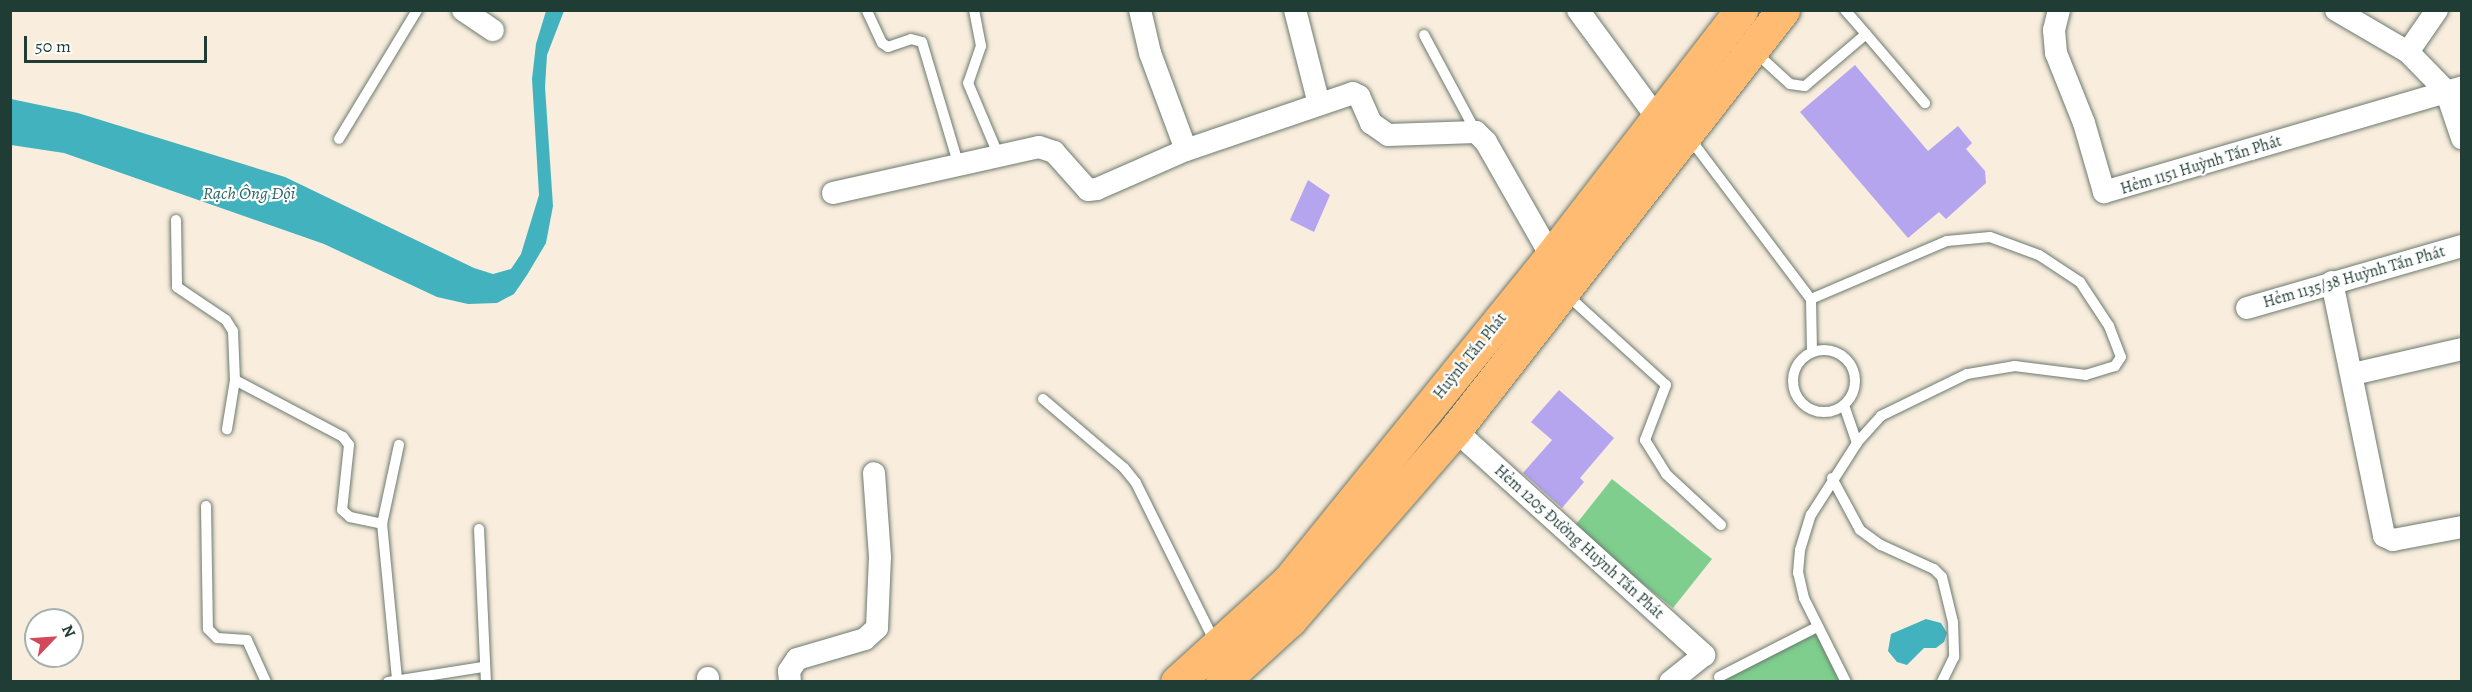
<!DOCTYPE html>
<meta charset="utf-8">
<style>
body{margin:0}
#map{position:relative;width:2472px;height:692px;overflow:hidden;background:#f9eddd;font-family:Alegreya,serif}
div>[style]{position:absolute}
.green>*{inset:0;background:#7fce8e}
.water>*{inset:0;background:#43b2bf}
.building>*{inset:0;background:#b5a5ef}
.roads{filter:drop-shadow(0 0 2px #6b7b6f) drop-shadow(0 0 2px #6b7b6f)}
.lane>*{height:10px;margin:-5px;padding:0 5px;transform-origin:5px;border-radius:5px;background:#fff}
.lane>.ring{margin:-5px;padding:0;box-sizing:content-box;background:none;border:10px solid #fff;border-radius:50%}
.street>*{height:22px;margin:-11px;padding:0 11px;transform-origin:11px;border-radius:11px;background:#fff}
.primary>*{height:33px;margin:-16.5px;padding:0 16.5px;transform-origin:16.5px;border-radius:16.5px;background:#ffbb71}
span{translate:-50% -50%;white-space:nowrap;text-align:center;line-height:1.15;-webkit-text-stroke:4.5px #fff;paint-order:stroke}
.street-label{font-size:16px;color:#1f3d34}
.water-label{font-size:18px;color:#2c6665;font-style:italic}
.frame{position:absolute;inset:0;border:12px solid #1f3d34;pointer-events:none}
.north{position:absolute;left:24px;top:608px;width:60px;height:60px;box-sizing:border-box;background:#fff;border:2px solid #a5b1ae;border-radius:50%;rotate:65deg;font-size:16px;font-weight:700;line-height:24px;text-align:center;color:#1f3d34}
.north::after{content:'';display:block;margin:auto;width:21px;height:27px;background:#d1495b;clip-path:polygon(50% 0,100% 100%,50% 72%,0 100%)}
.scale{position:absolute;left:24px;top:36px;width:183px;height:27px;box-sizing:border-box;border:3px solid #1f3d34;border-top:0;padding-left:8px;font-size:18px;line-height:21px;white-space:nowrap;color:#1f3d34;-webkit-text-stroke:4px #fff;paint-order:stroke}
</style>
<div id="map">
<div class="green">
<i style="clip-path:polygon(1612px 479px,1712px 559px,1673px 608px,1573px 528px)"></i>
<i style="clip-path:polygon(1816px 633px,1839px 681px,1716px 682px)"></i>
</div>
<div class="water">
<i style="clip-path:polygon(546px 11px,564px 11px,547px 55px,545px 87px,553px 206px,546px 243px,527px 275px,514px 294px,497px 303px,468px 304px,437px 297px,324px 244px,64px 153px,11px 145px,11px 99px,78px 113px,285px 177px,474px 268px,493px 274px,511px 269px,521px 254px,539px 195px,532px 79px,536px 44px)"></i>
<i style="clip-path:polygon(1926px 619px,1941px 623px,1947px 633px,1944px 642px,1936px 648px,1924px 648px,1907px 665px,1897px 662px,1888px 651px,1891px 634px)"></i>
</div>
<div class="building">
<i style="clip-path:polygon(1855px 65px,1928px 151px,1958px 126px,1972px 143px,1966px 149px,1985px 171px,1986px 183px,1946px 219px,1939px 212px,1908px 238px,1800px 112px)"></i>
<i style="clip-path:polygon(1308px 180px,1330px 195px,1314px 232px,1290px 220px)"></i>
<i style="clip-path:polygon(1559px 390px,1614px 438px,1580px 478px,1584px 482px,1562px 508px,1523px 473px,1552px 440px,1531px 422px)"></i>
</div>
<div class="roads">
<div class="lane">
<i style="left:974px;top:10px;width:37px;rotate:79deg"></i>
<i style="left:981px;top:46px;width:39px;rotate:109deg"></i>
<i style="left:968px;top:83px;width:77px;rotate:67.1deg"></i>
<i style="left:867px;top:11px;width:35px;rotate:65deg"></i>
<i style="left:882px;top:43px;width:7px;rotate:34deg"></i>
<i style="left:888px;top:47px;width:24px;rotate:-19deg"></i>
<i style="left:911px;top:39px;width:11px;rotate:15deg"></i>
<i style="left:922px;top:42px;width:126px;rotate:73.4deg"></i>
<i style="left:1866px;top:34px;width:91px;rotate:49.5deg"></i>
<i style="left:1424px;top:35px;width:110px;rotate:61.8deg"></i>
<i style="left:1755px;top:52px;width:47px;rotate:42.4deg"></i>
<i style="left:1790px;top:84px;width:15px;rotate:8deg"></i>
<i style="left:1805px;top:86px;width:80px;rotate:-40.4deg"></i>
<i style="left:1866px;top:34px;width:32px;rotate:-131deg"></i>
<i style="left:1688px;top:136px;width:204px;rotate:53deg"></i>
<i style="left:1811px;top:299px;width:53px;rotate:88.9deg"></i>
<i style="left:339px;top:139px;width:151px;rotate:-58.8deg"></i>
<i style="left:176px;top:220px;width:67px;rotate:89.1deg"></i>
<i style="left:177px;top:287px;width:59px;rotate:34deg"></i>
<i style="left:226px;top:320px;width:13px;rotate:58deg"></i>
<i style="left:233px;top:331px;width:49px;rotate:87.7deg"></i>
<i style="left:235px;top:380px;width:50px;rotate:99.3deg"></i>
<i style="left:1566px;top:294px;width:135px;rotate:42.3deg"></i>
<i style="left:1666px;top:385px;width:59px;rotate:110.9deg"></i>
<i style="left:1645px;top:440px;width:40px;rotate:58deg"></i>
<i style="left:1666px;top:474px;width:75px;rotate:42.8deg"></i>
<i style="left:1811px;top:299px;width:148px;rotate:-23.1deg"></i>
<i style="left:1947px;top:241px;width:43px;rotate:-5.3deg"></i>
<i style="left:1990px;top:237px;width:52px;rotate:20.2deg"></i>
<i style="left:2039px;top:255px;width:49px;rotate:33.4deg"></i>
<i style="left:2080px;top:282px;width:53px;rotate:56.6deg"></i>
<i style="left:2109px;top:326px;width:33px;rotate:69deg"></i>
<i style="left:2121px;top:357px;width:11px;rotate:124deg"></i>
<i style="left:2115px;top:366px;width:30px;rotate:163deg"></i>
<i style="left:2086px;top:375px;width:72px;rotate:-172.8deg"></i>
<i style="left:2015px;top:366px;width:49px;rotate:170.5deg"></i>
<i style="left:1967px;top:374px;width:96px;rotate:154deg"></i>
<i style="left:1881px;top:416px;width:36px;rotate:132deg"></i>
<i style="left:1857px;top:443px;width:39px;rotate:-109deg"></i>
<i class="ring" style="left:1793px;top:350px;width:52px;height:52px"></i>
<i style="left:235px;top:380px;width:122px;rotate:27.8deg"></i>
<i style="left:343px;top:437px;width:10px;rotate:53deg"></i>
<i style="left:349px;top:445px;width:65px;rotate:96.1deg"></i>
<i style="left:342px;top:510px;width:11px;rotate:41deg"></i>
<i style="left:350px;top:517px;width:33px;rotate:12deg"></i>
<i style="left:1043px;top:399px;width:106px;rotate:40.4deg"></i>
<i style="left:1124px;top:468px;width:19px;rotate:51deg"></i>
<i style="left:1136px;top:483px;width:178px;rotate:63.6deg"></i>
<i style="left:1832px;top:478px;width:59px;rotate:61.7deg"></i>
<i style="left:1860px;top:530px;width:26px;rotate:36deg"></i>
<i style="left:1881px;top:545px;width:58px;rotate:24.4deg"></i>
<i style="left:1934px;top:569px;width:11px;rotate:45deg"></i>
<i style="left:1942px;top:577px;width:46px;rotate:76.3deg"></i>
<i style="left:1953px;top:622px;width:35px;rotate:88deg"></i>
<i style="left:1954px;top:657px;width:28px;rotate:116deg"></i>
<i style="left:206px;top:506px;width:123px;rotate:89.1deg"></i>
<i style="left:208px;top:629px;width:13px;rotate:45deg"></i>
<i style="left:217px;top:638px;width:30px;rotate:4deg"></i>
<i style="left:247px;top:640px;width:46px;rotate:65.7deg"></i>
<i style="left:479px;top:529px;width:153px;rotate:87.4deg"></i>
<i style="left:1719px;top:677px;width:110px;rotate:-27deg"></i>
<i style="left:397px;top:679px;width:156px;rotate:-95.5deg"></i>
<i style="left:382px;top:524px;width:81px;rotate:-77.9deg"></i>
<i style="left:388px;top:682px;width:96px;rotate:-9deg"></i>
<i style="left:1846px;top:682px;width:94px;rotate:-116.6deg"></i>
<i style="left:1804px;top:598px;width:26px;rotate:-103deg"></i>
<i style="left:1798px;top:573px;width:23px;rotate:-85deg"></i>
<i style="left:1800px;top:550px;width:37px;rotate:-73deg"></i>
<i style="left:1811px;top:515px;width:85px;rotate:-57.4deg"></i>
</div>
<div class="street">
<i style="left:463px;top:10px;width:36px;rotate:34deg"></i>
<i style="left:1140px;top:10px;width:44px;rotate:76.9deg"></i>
<i style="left:1150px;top:53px;width:103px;rotate:69.6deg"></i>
<i style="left:1295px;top:10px;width:97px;rotate:75.7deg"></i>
<i style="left:1578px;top:10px;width:135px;rotate:53.7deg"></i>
<i style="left:2059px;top:10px;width:21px;rotate:104deg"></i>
<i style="left:2054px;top:30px;width:23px;rotate:85deg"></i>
<i style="left:2056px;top:53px;width:75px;rotate:68.2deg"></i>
<i style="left:2084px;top:123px;width:72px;rotate:73.8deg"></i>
<i style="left:2104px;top:192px;width:373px;rotate:-16.3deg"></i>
<i style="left:2336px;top:10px;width:83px;rotate:30.3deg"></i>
<i style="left:2408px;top:52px;width:54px;rotate:45.7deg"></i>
<i style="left:2446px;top:91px;width:50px;rotate:71.2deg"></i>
<i style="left:2408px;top:52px;width:51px;rotate:-55.4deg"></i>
<i style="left:833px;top:193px;width:211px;rotate:-12.6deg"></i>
<i style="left:1039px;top:147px;width:16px;rotate:18deg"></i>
<i style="left:1054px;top:152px;width:51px;rotate:48.2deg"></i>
<i style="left:1088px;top:190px;width:9px;rotate:-6deg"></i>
<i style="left:1097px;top:189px;width:97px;rotate:-23.7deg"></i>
<i style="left:1186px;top:150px;width:176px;rotate:-18.8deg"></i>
<i style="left:1353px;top:93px;width:7px;rotate:27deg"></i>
<i style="left:1359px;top:96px;width:30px;rotate:66deg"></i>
<i style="left:1371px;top:123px;width:21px;rotate:35deg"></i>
<i style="left:1388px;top:135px;width:88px;rotate:-2deg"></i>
<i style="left:1476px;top:132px;width:14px;rotate:45deg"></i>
<i style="left:1486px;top:142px;width:131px;rotate:60.3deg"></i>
<i style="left:2332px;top:282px;width:259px;rotate:78.4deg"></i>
<i style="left:2384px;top:536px;width:10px;rotate:24deg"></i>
<i style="left:2393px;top:540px;width:70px;rotate:-10.7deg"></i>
<i style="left:2247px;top:308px;width:224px;rotate:-16.1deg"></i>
<i style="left:2353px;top:374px;width:112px;rotate:-12.9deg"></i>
<i style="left:1455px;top:430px;width:336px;rotate:42.1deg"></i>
<i style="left:1704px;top:655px;width:43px;rotate:141.5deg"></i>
<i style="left:708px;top:678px;width:4px;rotate:90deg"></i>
<i style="left:790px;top:682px;width:11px;rotate:-95deg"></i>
<i style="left:789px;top:671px;width:14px;rotate:-56deg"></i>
<i style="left:797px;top:659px;width:71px;rotate:-16.4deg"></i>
<i style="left:865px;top:639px;width:16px;rotate:-43deg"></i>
<i style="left:877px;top:628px;width:71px;rotate:-87.6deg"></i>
<i style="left:880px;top:557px;width:84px;rotate:-94.1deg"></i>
</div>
<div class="primary">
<i style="left:1177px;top:682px;width:151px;rotate:-42.3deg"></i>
<i style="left:1289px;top:580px;width:417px;rotate:-51deg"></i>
<i style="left:1551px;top:256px;width:311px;rotate:-52.3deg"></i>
<i style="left:1222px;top:682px;width:92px;rotate:-42.4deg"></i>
<i style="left:1290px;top:620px;width:252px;rotate:-49deg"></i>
<i style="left:1455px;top:430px;width:533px;rotate:-52.01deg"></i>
</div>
</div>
<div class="street-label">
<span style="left:2201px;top:165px;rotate:-17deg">Hẻm 1151 Huỳnh Tấn Phát</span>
<span style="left:2354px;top:277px;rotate:-16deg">Hẻm 1135/38 Huỳnh Tấn Phát</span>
<span style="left:1470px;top:356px;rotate:-51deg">Huỳnh Tấn Phát</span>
<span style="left:1579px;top:542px;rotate:42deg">Hẻm 1205 Đường Huỳnh Tấn Phát</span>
</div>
<div class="water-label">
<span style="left:249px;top:193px">Rạch Ông Đội</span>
</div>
<div class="frame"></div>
<div class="north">N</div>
<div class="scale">50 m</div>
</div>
